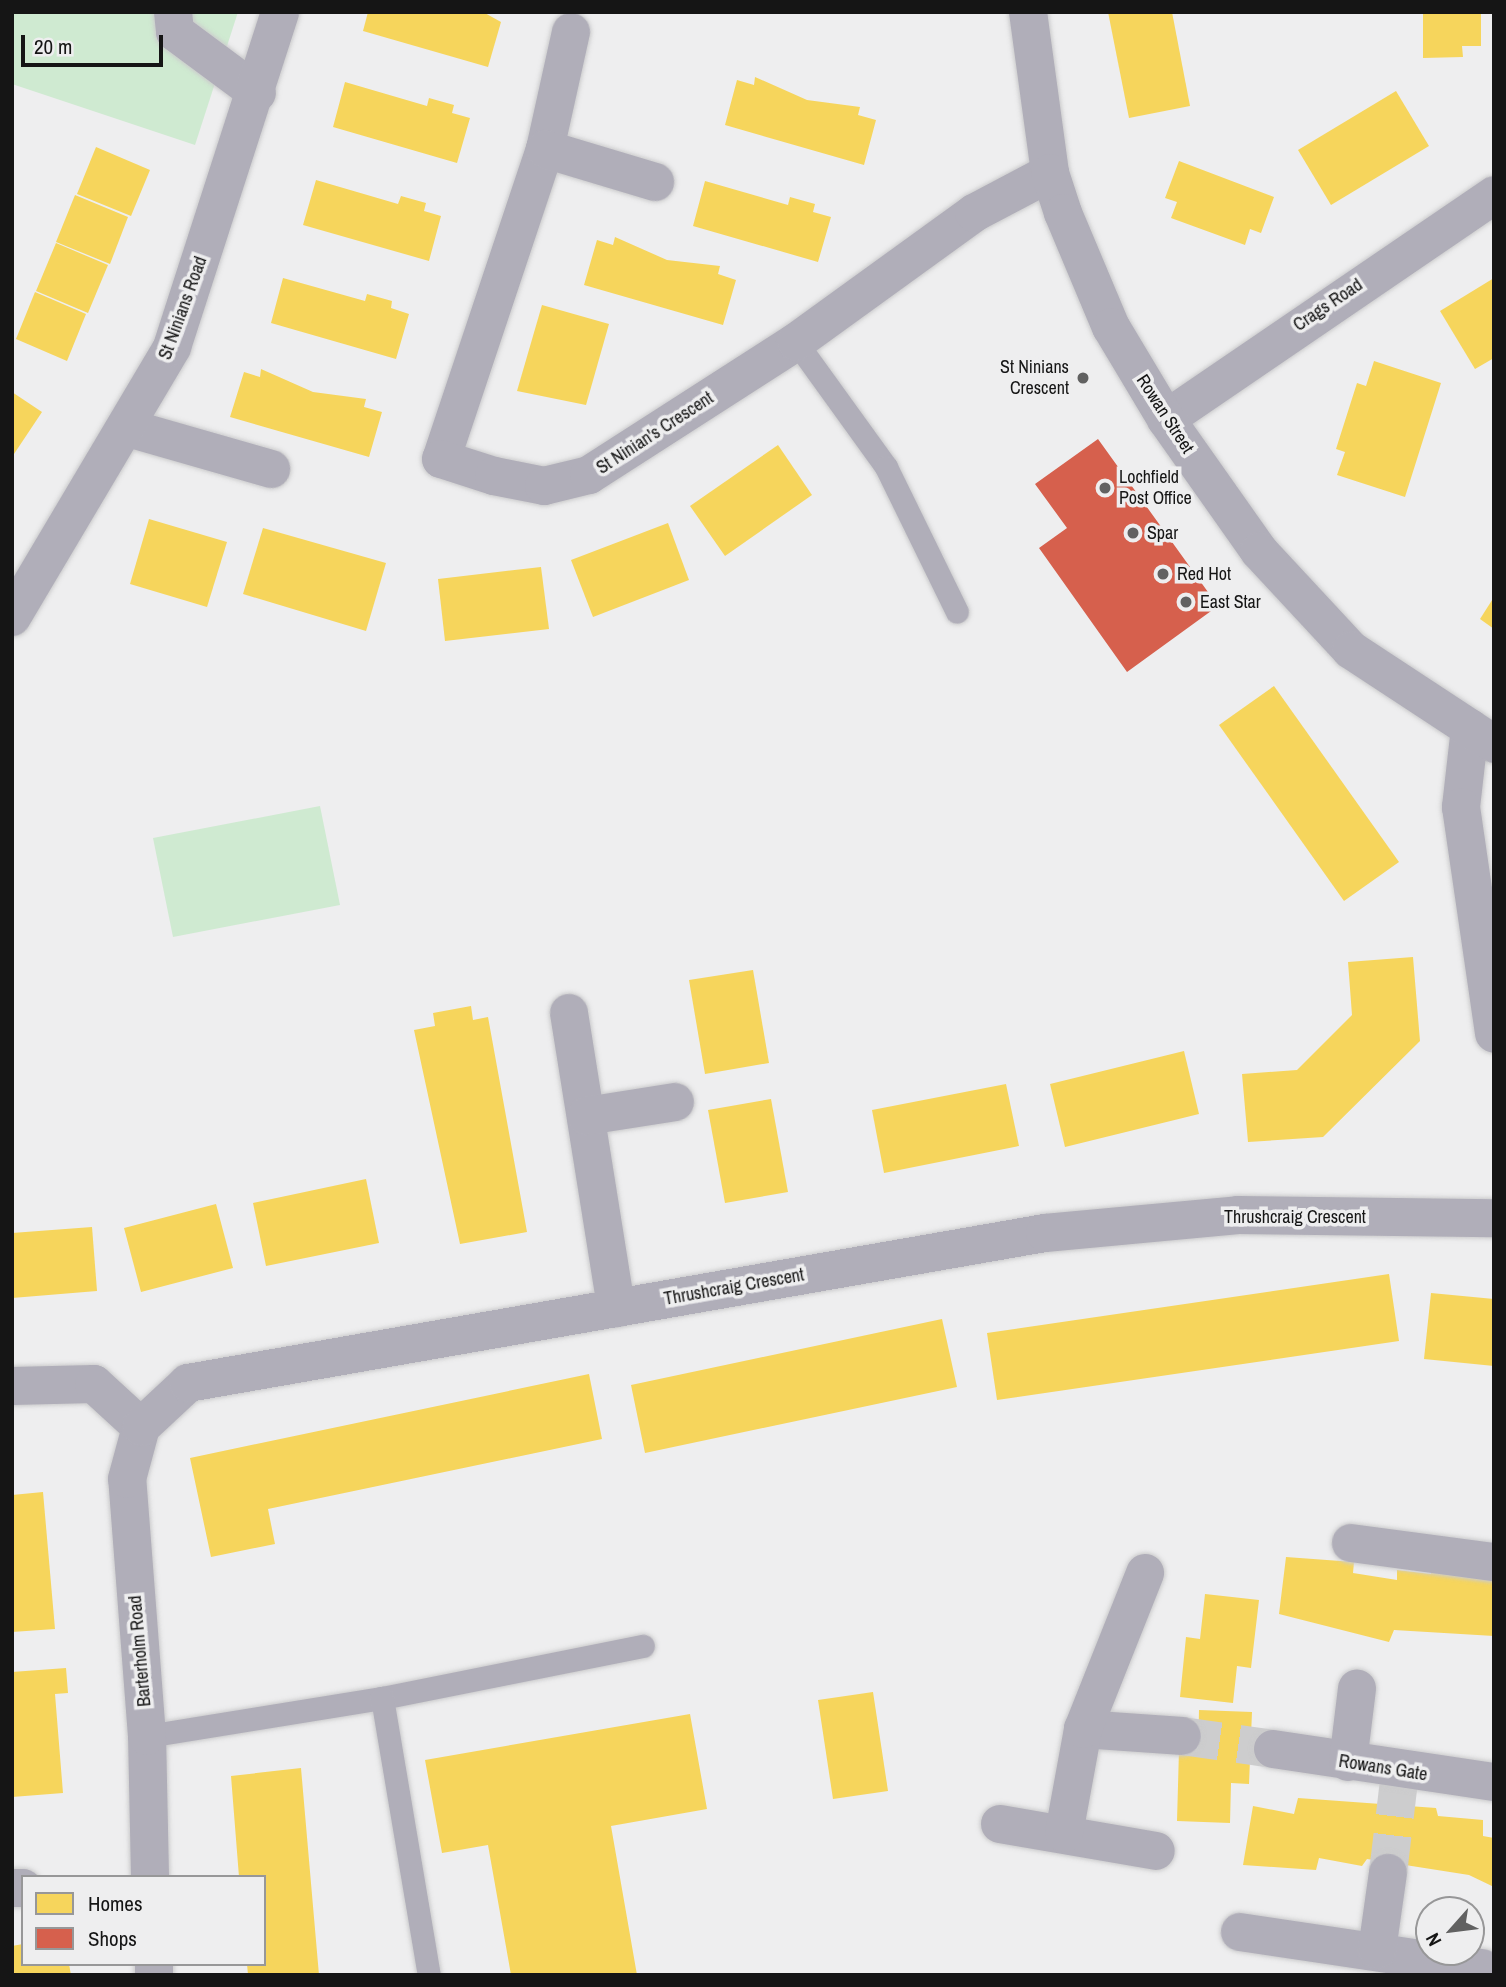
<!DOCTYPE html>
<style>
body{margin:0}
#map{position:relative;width:1506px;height:1987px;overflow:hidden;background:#eeeeef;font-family:"Archivo Narrow",sans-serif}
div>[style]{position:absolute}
.green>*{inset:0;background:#cfead1}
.homes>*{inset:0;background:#f6d55c}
.shops>*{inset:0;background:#d6604d}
.minor-tunnel>*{height:38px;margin-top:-19px;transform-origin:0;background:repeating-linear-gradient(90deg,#cdcdce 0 38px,transparent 0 57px)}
.roads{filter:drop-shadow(0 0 2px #cbcbcc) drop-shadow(0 0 2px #cbcbcc)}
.service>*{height:23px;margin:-11.5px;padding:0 11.5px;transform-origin:11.5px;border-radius:11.5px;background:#b0aeb9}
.minor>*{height:38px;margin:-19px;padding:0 19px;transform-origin:19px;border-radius:19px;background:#b0aeb9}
.tertiary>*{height:38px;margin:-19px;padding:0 19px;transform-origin:19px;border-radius:19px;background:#b0aeb9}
.dots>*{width:19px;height:19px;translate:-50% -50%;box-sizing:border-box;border:4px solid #eeeeef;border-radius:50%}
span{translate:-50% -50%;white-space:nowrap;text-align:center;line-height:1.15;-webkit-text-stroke:7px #eeeeef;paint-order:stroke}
.street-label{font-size:18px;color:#151515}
.poi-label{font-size:18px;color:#151515}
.right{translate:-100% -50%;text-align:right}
.left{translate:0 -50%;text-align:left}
.frame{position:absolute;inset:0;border:14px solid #151515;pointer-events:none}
.legend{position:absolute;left:21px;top:1875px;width:245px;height:91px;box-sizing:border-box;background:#eeeeef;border:2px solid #979798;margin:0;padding:9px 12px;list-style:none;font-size:21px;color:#151515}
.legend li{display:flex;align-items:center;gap:14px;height:35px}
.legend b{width:35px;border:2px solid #979798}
.north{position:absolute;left:1415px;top:1896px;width:70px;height:70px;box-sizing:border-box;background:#eeeeef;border:2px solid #979798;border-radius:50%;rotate:242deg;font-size:19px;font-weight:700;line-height:28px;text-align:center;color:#151515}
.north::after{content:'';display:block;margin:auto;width:24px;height:32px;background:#616161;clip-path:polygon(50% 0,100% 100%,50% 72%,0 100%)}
.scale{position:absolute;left:21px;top:35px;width:142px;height:32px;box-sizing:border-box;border:4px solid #151515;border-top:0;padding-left:9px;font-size:21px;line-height:24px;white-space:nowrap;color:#151515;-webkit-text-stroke:5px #eeeeef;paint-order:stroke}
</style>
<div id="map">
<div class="green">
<i style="clip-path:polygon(12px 12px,238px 12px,195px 145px,12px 84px)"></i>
<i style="clip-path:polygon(320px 806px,340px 905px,173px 937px,153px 838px)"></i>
</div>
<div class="homes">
<i style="clip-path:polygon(368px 12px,483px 12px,501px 22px,488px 67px,363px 31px)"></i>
<i style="clip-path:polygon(1108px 12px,1172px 12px,1190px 106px,1129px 118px)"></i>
<i style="clip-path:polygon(1423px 12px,1481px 12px,1481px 46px,1462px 46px,1463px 57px,1423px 58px)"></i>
<i style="clip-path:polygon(755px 77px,807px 100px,860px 107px,858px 115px,876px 120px,864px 165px,725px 125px,737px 80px,754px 85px)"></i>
<i style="clip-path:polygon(345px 82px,427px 106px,429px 98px,454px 105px,452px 113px,470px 118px,457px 163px,333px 127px)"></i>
<i style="clip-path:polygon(1396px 91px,1429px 146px,1331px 205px,1298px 150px)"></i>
<i style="clip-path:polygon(96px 147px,150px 170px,131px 216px,77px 194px)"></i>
<i style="clip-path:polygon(1179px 161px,1274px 197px,1261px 233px,1250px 229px,1245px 245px,1171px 218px,1177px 202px,1165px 198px)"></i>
<i style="clip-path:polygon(316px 180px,398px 204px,401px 196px,426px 203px,424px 211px,441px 216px,429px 261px,303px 225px)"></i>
<i style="clip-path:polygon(705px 181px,788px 205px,790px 197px,815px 204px,813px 212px,831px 217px,818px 262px,693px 226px)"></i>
<i style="clip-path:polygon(75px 195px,128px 217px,110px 264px,56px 242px)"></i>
<i style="clip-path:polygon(615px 237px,667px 260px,720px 266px,718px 274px,736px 280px,723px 325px,584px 285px,597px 240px,613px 245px)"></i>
<i style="clip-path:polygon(56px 243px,108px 265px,88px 313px,36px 291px)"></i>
<i style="clip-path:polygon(283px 278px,365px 301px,367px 294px,392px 301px,391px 308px,409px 314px,396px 359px,271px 323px)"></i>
<i style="clip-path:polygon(1494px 278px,1494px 358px,1475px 369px,1440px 311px)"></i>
<i style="clip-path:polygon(35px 292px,86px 314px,67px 361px,16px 339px)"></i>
<i style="clip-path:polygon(542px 305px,609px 324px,586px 405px,517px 391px)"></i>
<i style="clip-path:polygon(1374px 361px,1441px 383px,1405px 497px,1337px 475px,1345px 452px,1336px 449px,1357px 383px,1366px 386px)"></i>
<i style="clip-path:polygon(261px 369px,313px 392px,366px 399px,364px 407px,382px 412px,369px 457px,230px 417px,244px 372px,260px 377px)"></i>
<i style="clip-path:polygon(12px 392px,42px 412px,12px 457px)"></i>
<i style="clip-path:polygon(778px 445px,812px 495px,725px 556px,690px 506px)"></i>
<i style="clip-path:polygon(149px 519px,227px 542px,207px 607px,130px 584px)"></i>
<i style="clip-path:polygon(668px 523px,689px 580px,593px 617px,571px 560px)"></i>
<i style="clip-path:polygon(263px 528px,386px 563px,366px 631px,243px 594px)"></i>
<i style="clip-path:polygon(541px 567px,549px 629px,445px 641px,438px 579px)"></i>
<i style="clip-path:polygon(1494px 597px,1494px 629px,1480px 619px)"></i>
<i style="clip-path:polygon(1274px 686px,1399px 862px,1344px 901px,1219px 725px)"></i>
<i style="clip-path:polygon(1413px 957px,1420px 1041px,1323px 1137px,1248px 1142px,1242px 1074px,1297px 1070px,1352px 1015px,1348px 962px)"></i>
<i style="clip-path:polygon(753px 970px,769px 1063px,705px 1074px,689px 980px)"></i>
<i style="clip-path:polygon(471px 1006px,473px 1020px,488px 1017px,527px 1232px,460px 1244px,414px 1030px,435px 1026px,433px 1013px)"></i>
<i style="clip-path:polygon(1184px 1051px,1199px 1114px,1065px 1147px,1050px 1084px)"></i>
<i style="clip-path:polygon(1006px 1084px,1019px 1146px,884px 1173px,872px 1110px)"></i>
<i style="clip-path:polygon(771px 1099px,788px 1192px,725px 1203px,708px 1110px)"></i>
<i style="clip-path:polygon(366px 1179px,379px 1243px,266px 1266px,253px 1203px)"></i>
<i style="clip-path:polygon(216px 1204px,233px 1268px,141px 1292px,124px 1228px)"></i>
<i style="clip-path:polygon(92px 1227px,97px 1291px,12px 1298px,12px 1233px)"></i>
<i style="clip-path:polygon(1389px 1274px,1399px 1341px,997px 1400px,987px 1333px)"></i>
<i style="clip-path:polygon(1431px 1293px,1494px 1299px,1494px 1366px,1424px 1359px)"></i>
<i style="clip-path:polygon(942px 1319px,957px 1387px,645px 1453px,631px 1385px)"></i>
<i style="clip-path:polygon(589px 1374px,602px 1439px,268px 1509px,275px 1544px,211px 1557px,190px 1458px)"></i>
<i style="clip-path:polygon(43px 1492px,55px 1629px,12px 1632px,12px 1495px)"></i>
<i style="clip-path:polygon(1286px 1557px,1354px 1562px,1353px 1573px,1397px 1580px,1397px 1570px,1431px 1574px,1433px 1564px,1494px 1576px,1494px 1636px,1394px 1630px,1389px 1642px,1279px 1614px)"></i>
<i style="clip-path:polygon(1205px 1594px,1259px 1600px,1251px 1668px,1237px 1666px,1233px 1703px,1180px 1697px,1186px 1637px,1200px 1639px)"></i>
<i style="clip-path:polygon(66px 1668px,68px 1693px,55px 1694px,63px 1793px,12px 1797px,12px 1672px)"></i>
<i style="clip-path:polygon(873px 1692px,888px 1791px,833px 1799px,818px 1700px)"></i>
<i style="clip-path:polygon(1199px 1710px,1252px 1712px,1249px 1784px,1231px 1783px,1230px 1823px,1177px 1821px,1179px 1750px,1198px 1751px)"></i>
<i style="clip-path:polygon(690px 1714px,707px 1809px,611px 1826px,637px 1975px,511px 1975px,488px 1845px,442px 1853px,425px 1760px)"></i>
<i style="clip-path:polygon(301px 1768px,319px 1975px,248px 1975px,247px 1964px,264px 1964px,264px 1877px,239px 1877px,231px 1776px)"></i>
<i style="clip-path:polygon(1298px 1798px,1436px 1808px,1438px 1816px,1483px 1820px,1483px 1836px,1494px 1838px,1494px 1887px,1469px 1875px,1367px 1859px,1362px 1866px,1319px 1858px,1316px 1870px,1243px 1865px,1253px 1806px,1294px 1814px)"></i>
<i style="clip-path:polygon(23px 1944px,23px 1964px,69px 1964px,71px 1975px,12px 1975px,12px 1946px)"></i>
</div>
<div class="shops">
<i style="clip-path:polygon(1098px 439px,1218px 606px,1127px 672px,1039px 548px,1067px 528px,1035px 484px)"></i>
</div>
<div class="minor-tunnel">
<i style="left:1182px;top:1736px;width:92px;rotate:8.1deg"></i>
<i style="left:1388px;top:1873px;width:102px;rotate:-83.2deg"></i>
</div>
<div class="roads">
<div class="service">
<i style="left:796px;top:342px;width:154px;rotate:54.2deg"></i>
<i style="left:886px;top:467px;width:161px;rotate:63.9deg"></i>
<i style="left:382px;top:1698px;width:266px;rotate:-11.3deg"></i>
<i style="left:147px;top:1736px;width:238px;rotate:-9.2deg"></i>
<i style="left:382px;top:1698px;width:281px;rotate:80.4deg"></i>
</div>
<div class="minor">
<i style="left:173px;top:12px;width:20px;rotate:84deg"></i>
<i style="left:175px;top:32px;width:102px;rotate:36.6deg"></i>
<i style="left:571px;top:32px;width:120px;rotate:102.5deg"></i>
<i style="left:545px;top:149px;width:327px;rotate:108.5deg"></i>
<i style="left:441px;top:459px;width:56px;rotate:17.8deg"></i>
<i style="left:494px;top:476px;width:51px;rotate:11.3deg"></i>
<i style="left:544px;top:486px;width:46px;rotate:-13.7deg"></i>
<i style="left:589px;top:475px;width:246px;rotate:-32.7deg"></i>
<i style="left:796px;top:342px;width:220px;rotate:-35.9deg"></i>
<i style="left:974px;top:213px;width:86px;rotate:-27.8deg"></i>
<i style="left:545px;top:149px;width:115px;rotate:16.7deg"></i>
<i style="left:1166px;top:419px;width:397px;rotate:-34.3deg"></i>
<i style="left:128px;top:428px;width:149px;rotate:16deg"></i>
<i style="left:12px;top:617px;width:314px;rotate:-59.3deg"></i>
<i style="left:172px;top:347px;width:352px;rotate:-72.1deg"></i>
<i style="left:1470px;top:728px;width:80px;rotate:96.5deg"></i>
<i style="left:1461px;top:807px;width:229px;rotate:81.7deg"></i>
<i style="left:569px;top:1013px;width:299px;rotate:80.9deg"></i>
<i style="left:586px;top:1116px;width:90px;rotate:-8.9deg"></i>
<i style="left:12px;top:1386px;width:82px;rotate:-1.4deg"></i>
<i style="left:94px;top:1384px;width:64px;rotate:42.5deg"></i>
<i style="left:1351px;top:1543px;width:144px;rotate:7.6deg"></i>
<i style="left:1083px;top:1729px;width:99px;rotate:4deg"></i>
<i style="left:1273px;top:1749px;width:223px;rotate:8.5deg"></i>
<i style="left:1348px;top:1762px;width:74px;rotate:-83deg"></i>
<i style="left:1000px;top:1824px;width:158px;rotate:9.8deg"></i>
<i style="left:1064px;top:1833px;width:106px;rotate:-79.6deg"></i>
<i style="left:1083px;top:1729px;width:168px;rotate:-68.3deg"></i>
<i style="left:150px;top:1877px;width:141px;rotate:-91.2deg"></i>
<i style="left:147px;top:1736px;width:258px;rotate:-94.4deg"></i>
<i style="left:127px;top:1479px;width:54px;rotate:-74.9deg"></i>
<i style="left:141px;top:1427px;width:64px;rotate:-43.1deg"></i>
<i style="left:188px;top:1383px;width:870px;rotate:-9.93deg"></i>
<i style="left:1045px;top:1233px;width:194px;rotate:-5.3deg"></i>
<i style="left:1238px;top:1215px;width:256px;rotate:0.7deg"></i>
<i style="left:12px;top:1888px;width:11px"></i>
<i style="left:1240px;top:1932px;width:245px;rotate:8.5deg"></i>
<i style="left:1377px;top:1950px;width:78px;rotate:-81.9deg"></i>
<i style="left:154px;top:1964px;width:11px;rotate:90deg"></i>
</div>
<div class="tertiary">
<i style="left:1028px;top:12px;width:162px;rotate:82.2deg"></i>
<i style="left:1050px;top:173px;width:42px;rotate:72deg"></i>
<i style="left:1063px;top:213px;width:124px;rotate:67.2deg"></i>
<i style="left:1111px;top:327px;width:107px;rotate:59.1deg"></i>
<i style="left:1166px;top:419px;width:161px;rotate:54.8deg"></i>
<i style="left:1259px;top:551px;width:135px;rotate:47.1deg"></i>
<i style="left:1351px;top:650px;width:171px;rotate:33.3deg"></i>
</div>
</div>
<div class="dots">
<i style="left:1083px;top:378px;background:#616161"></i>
<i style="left:1105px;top:488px;background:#616161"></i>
<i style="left:1133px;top:533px;background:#616161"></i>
<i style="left:1163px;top:574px;background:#616161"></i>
<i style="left:1186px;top:602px;background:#616161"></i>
</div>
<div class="street-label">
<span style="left:1328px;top:305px;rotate:-34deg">Crags Road</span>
<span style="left:183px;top:308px;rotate:-70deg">St Ninians Road</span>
<span style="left:1165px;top:414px;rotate:57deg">Rowan Street</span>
<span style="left:655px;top:433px;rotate:-33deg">St Ninian's Crescent</span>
<span style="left:1295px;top:1217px">Thrushcraig Crescent</span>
<span style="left:734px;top:1287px;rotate:-10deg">Thrushcraig Crescent</span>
<span style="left:140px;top:1651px;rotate:-95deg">Barterholm Road</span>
<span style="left:1383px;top:1768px;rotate:9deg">Rowans Gate</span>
</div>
<div class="poi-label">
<span class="right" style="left:1069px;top:378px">St Ninians<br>Crescent</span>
<span class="left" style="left:1119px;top:488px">Lochfield<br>Post Office</span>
<span class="left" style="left:1147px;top:533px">Spar</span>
<span class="left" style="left:1177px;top:574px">Red Hot</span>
<span class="left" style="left:1200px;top:602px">East Star</span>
</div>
<div class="frame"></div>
<ul class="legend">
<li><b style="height:19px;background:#f6d55c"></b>Homes</li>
<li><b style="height:19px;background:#d6604d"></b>Shops</li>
</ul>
<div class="north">N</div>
<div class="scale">20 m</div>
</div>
